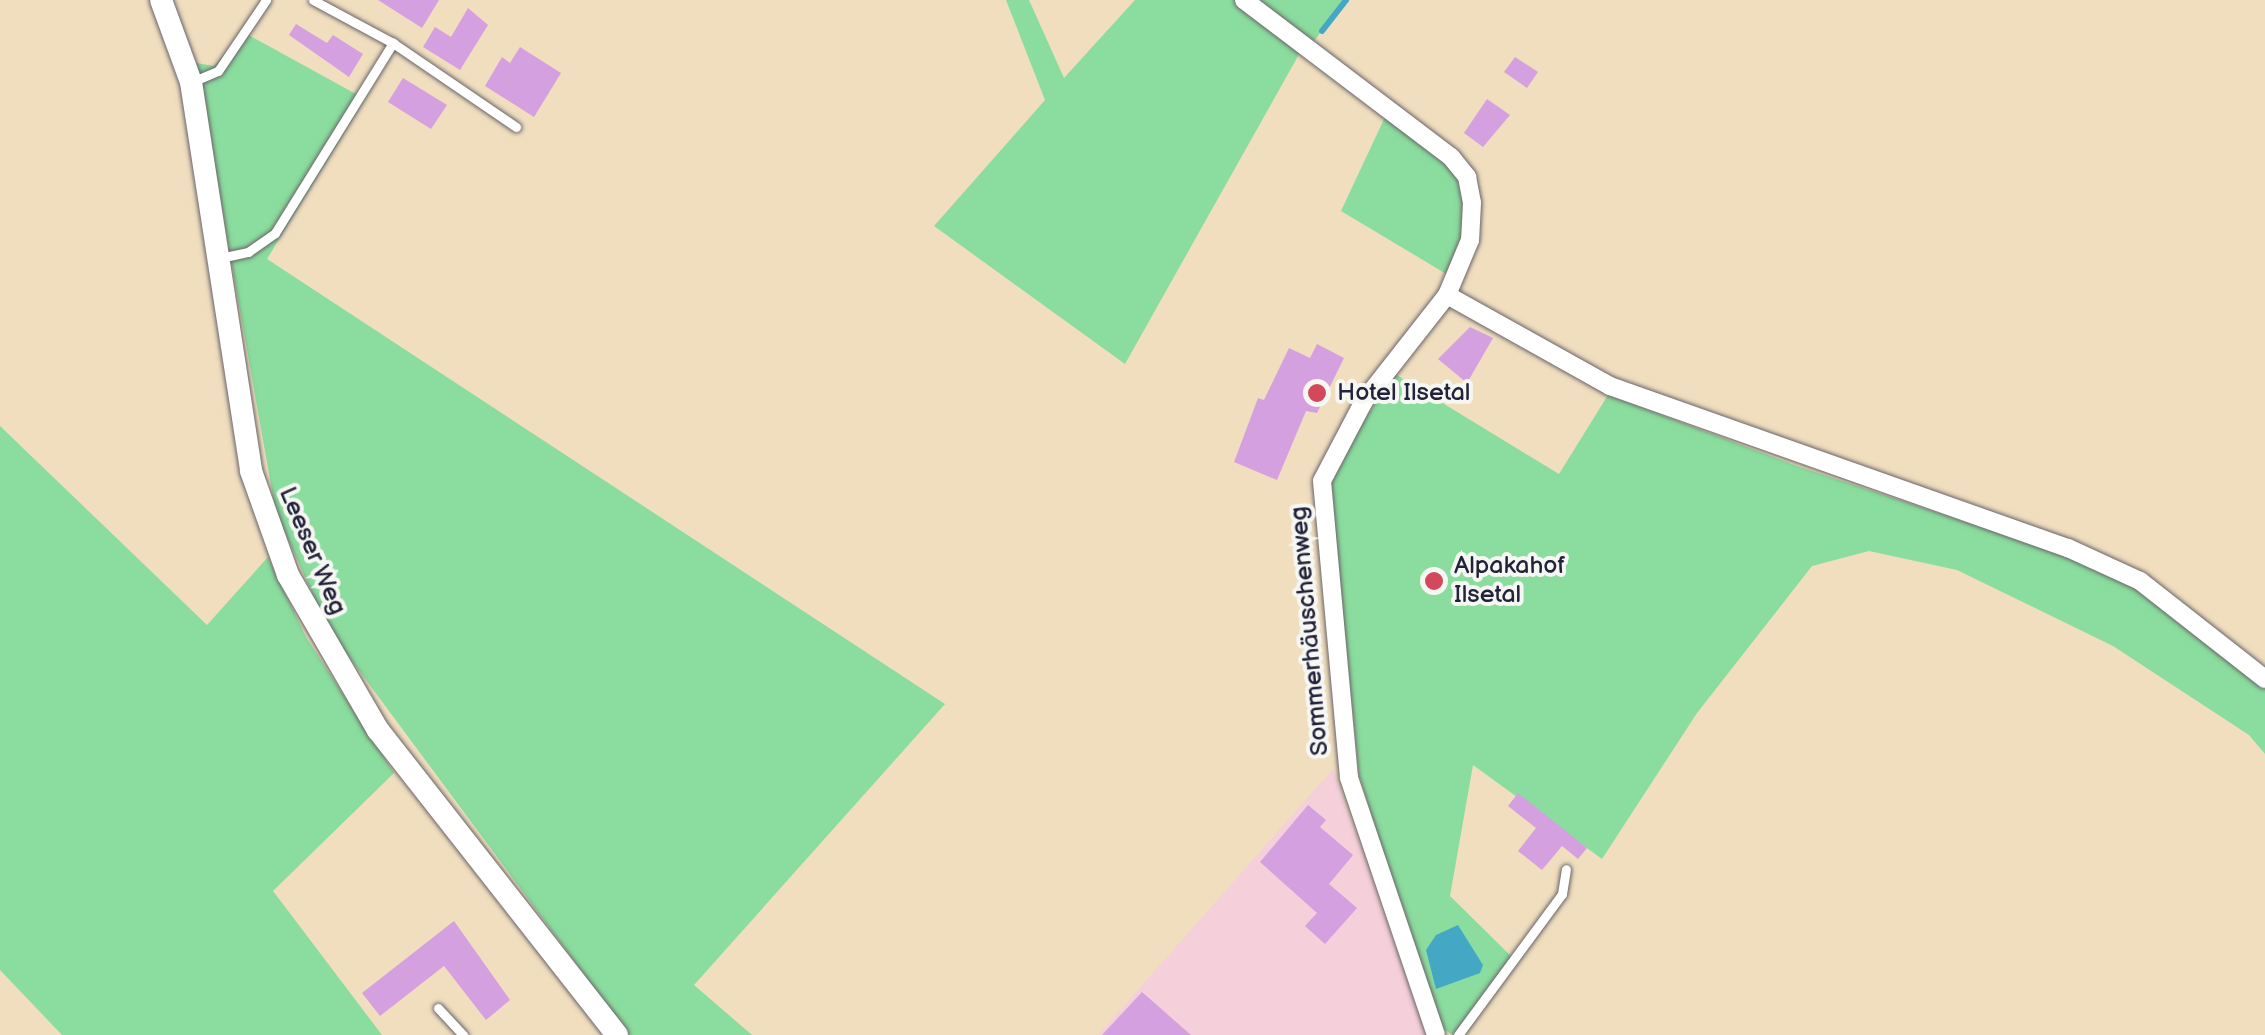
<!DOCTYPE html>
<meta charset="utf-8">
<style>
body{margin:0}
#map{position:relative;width:2265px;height:1035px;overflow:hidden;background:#f0debf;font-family:"Balsamiq Sans",sans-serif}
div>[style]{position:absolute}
.built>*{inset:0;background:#f5cfd9}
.green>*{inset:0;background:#8add9e}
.water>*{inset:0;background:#44a8c4}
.stream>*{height:6px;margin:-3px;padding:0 3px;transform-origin:3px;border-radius:3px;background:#44a8c4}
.building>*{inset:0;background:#d4a0e0}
.roads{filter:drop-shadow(0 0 2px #6a6469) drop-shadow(0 0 2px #6a6469)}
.service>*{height:9px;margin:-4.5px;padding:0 4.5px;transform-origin:4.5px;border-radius:4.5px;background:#fff}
.minor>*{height:18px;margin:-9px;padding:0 9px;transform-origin:9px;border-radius:9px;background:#fff}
.tertiary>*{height:22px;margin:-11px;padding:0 11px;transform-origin:11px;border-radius:11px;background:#fff}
.dots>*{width:28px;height:28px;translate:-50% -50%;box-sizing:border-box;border:5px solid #f6f6f2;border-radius:50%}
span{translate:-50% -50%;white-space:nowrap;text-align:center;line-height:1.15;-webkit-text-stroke:8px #f6f6f2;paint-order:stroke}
.poi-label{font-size:25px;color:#22223b}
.left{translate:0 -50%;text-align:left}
.street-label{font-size:25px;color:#22223b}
</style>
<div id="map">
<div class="built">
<i style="clip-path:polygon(1333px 769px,1427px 1035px,1098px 1035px)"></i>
</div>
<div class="green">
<i style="clip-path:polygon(1006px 0,1029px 0,1064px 78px,1135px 0,1236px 0,1302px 49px,1125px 364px,934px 226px,1045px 100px)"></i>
<i style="clip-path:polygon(1257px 0,1345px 0,1311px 45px)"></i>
<i style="clip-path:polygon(243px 32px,365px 99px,267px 259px,945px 704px,694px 985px,752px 1035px,629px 1035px,329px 630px,276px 513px,196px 63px,214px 66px)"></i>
<i style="clip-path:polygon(1385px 117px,1449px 162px,1462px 183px,1463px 236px,1448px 275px,1341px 211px)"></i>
<i style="clip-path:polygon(1395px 374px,1559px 474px,1608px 395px,1797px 466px,2065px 555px,2135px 587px,2265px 688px,2265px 754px,2249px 735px,2113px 646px,1957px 570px,1869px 551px,1812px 566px,1697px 713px,1602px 859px,1473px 765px,1450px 896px,1516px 961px,1465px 1035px,1453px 1035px,1437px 1025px,1359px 775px,1330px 484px,1350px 441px)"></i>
<i style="clip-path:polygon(0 426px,207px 625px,268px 557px,306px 637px,394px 773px,273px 891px,382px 1035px,62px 1035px,0 970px)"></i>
</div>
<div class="water">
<i style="clip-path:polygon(1458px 925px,1483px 965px,1480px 973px,1436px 989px,1426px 950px,1436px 935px)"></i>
</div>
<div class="stream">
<i style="left:1322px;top:31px;width:39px;rotate:-52deg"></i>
</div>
<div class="building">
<i style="clip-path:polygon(378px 0,439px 0,422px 28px)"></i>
<i style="clip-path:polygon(468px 8px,488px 25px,460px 70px,423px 47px,435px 27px,451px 37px)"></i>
<i style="clip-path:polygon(296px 24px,327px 43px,333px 35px,363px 54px,349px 77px,289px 35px)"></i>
<i style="clip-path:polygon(520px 47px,561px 73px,534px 117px,485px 86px,502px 57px,510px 63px)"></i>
<i style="clip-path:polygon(1515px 57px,1538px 72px,1527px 88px,1504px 72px)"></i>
<i style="clip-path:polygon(403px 78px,447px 105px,431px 129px,388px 102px)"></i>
<i style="clip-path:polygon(1487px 99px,1510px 115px,1483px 147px,1464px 133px)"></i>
<i style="clip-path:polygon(1470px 327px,1493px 338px,1467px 383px,1438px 359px)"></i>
<i style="clip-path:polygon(1317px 344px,1344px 358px,1317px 413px,1306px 411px,1277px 480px,1234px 462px,1258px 398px,1264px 400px,1289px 348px,1310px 358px)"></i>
<i style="clip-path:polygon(1518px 793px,1587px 848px,1578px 859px,1562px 846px,1542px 870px,1518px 851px,1536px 828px,1508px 806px)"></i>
<i style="clip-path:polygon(1308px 805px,1326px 820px,1320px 827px,1353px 855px,1329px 884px,1357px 908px,1325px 944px,1305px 926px,1317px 913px,1260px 862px)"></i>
<i style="clip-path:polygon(454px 921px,510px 1000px,486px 1020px,444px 966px,380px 1016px,362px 993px)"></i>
<i style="clip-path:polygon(1142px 992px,1191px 1035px,1102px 1035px)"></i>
</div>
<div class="roads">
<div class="service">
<i style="left:313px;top:0;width:91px;rotate:28.3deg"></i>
<i style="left:393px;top:43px;width:149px;rotate:34.3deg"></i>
<i style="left:194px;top:81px;width:26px;rotate:-23deg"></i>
<i style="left:218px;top:71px;width:86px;rotate:-55.9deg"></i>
<i style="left:220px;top:258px;width:29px;rotate:-12deg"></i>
<i style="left:248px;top:252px;width:33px;rotate:-35deg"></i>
<i style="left:275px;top:233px;width:224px;rotate:-58.2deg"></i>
<i style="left:438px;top:1008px;width:37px;rotate:47deg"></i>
<i style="left:1458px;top:1035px;width:175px;rotate:-53.6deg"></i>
<i style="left:1562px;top:894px;width:25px;rotate:-81deg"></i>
</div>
<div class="minor">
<i style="left:1244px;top:0;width:260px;rotate:37.2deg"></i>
<i style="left:1451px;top:157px;width:26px;rotate:51deg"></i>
<i style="left:1467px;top:177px;width:26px;rotate:79deg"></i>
<i style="left:1472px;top:203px;width:37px;rotate:93deg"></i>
<i style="left:1470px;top:240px;width:60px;rotate:112.7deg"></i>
<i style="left:1447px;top:295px;width:135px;rotate:128.1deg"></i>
<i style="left:1364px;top:401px;width:90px;rotate:117.7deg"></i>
<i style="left:1322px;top:481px;width:298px;rotate:84.8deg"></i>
<i style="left:1349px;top:778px;width:271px;rotate:71.3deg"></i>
<i style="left:1447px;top:295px;width:187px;rotate:29.2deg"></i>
<i style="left:1610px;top:386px;width:486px;rotate:19.5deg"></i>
<i style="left:2068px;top:548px;width:79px;rotate:24.6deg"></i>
<i style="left:2140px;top:581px;width:159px;rotate:38.1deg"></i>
</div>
<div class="tertiary">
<i style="left:161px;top:0;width:87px;rotate:69.9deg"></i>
<i style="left:191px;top:82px;width:394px;rotate:81.2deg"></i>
<i style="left:251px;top:471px;width:110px;rotate:70.4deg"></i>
<i style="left:288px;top:575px;width:179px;rotate:59.9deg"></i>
<i style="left:378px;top:730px;width:387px;rotate:51.9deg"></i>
</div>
</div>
<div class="dots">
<i style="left:1317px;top:393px;background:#d1495b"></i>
<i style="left:1434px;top:581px;background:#d1495b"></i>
</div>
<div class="poi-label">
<span class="left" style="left:1337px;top:393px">Hotel Ilsetal</span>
<span class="left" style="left:1454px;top:581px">Alpakahof<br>Ilsetal</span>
</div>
<div class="street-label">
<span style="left:312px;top:551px;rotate:67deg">Leeser Weg</span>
<span style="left:1310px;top:631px;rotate:-95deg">Sommerhäuschenweg</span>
</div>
</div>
